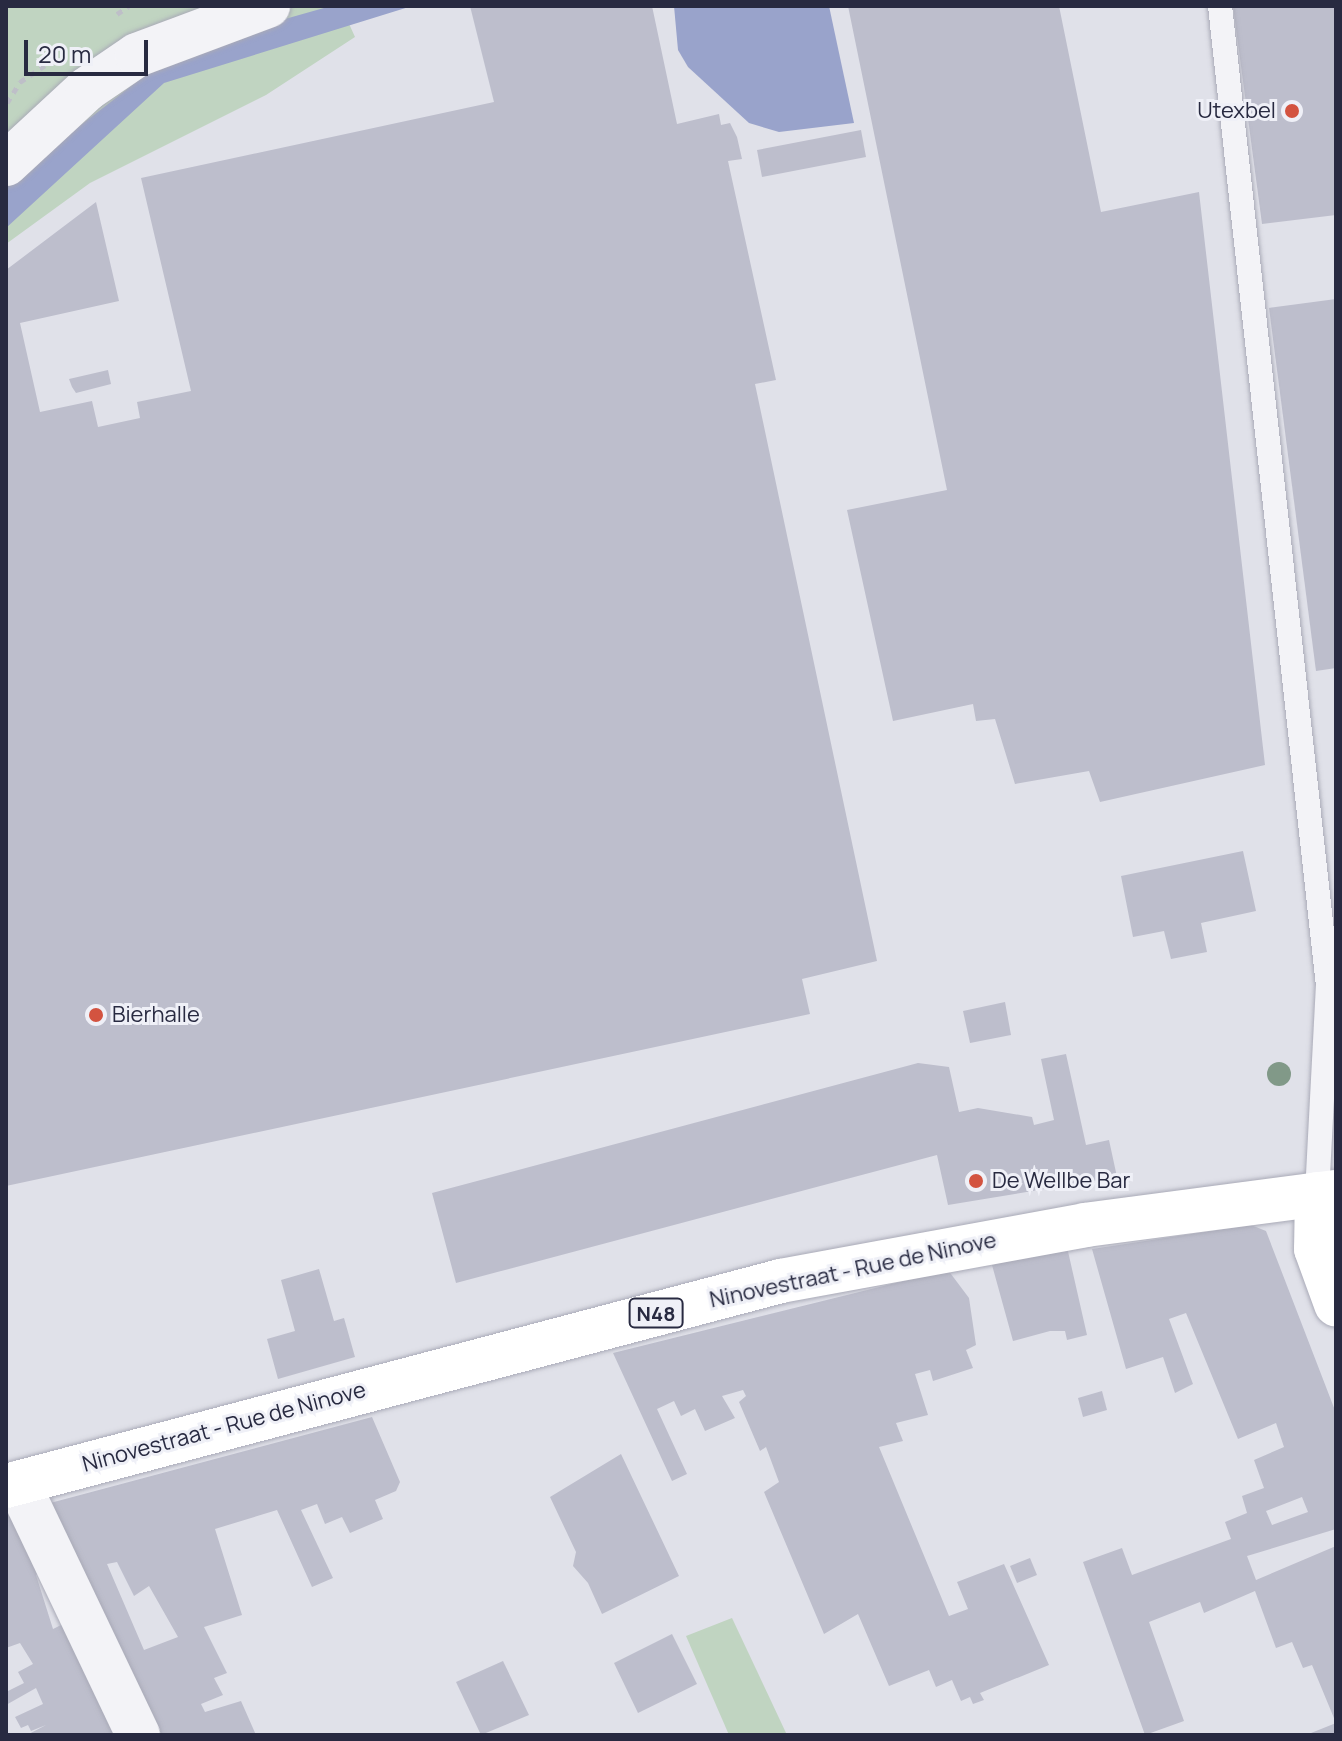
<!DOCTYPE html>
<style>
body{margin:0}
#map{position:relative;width:1342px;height:1741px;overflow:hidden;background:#e0e1e9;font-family:Manrope,sans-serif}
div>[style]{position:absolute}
.green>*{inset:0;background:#c0d4c1}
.water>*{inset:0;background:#99a3cb}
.building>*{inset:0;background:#bdbecc}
.path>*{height:5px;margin-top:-2.5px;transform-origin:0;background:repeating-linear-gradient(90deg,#bebfc8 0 6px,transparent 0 12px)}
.roads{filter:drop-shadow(0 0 2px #a9aab7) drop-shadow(0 0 2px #a9aab7)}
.lane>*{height:24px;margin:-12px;padding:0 12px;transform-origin:12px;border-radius:12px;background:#f3f3f7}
.street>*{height:44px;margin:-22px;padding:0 22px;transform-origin:22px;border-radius:22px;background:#f3f3f7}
.secondary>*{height:44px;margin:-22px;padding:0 22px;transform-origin:22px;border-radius:22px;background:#fff}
.primary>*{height:44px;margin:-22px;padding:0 22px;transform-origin:22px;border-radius:22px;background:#fff}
.trees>*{width:24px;height:24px;margin:-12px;border-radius:50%;background:#819988}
.dots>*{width:22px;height:22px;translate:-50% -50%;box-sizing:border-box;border:4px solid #eff0f7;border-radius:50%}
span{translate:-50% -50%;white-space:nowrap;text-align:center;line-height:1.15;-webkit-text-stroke:6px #eff0f7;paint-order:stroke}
.shield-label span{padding:2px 6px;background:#eff0f7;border:2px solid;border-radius:6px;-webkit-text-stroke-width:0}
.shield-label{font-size:20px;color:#282a41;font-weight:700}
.poi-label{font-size:22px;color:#282a41}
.right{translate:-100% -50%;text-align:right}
.left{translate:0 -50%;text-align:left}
.street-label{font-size:22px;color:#282a41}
.frame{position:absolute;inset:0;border:8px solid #282a41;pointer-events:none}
.scale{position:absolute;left:24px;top:40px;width:124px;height:36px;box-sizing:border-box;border:4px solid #282a41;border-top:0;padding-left:10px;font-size:24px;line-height:28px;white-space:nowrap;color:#282a41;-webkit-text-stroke:6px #eff0f7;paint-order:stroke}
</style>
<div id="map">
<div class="green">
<i style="clip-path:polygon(6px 6px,341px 6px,355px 37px,266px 95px,90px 183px,6px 244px)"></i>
<i style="clip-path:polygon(732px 1618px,787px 1735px,729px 1735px,686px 1636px)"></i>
</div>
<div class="water">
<i style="clip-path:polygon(331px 6px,412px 6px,164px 83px,6px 228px,6px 183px,179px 49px)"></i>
<i style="clip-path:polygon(674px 6px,829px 6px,854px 123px,779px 132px,749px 123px,688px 67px,678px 50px)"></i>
</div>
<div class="building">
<i style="clip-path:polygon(470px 6px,652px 6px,677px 124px,719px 114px,721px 125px,730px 123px,737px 137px,742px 159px,728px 161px,776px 380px,755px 384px,877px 961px,802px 979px,810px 1014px,6px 1186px,6px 270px,96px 202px,119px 301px,20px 323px,40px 412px,92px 401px,98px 427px,140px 418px,137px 402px,191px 391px,141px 178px,494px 102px)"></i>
<i style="clip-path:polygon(848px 6px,1059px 6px,1101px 212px,1199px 192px,1265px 765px,1100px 802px,1089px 771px,1015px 784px,995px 719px,976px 721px,973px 704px,893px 721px,847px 510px,947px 490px)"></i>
<i style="clip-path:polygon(1233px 6px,1336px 6px,1336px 215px,1262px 224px)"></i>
<i style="clip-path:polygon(861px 130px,866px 157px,762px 177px,757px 150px)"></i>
<i style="clip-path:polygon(1336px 299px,1336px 668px,1316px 671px,1269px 308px)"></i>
<i style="clip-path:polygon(108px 370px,111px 384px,76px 393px,72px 387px,69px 379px)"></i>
<i style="clip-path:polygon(1243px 851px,1256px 911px,1201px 923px,1207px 952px,1171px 959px,1164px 931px,1133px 937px,1121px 876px)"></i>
<i style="clip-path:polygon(1005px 1002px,1011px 1035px,970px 1043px,963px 1011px)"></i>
<i style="clip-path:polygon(1066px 1054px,1086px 1145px,1109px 1140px,1117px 1177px,948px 1205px,937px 1155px,456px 1283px,432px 1193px,918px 1063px,949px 1067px,959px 1112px,978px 1108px,1032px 1117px,1034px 1125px,1054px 1120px,1041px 1059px)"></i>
<i style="clip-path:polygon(evenodd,1251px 1225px,1266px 1231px,1336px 1413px,1336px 1529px,1247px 1556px,1256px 1580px,1336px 1546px,1336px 1723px,1312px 1665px,1303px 1668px,1292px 1642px,1276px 1648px,1255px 1591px,1204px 1613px,1200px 1602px,1149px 1622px,1184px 1721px,1145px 1735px,1083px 1562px,1122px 1548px,1132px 1575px,1231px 1539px,1225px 1522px,1247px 1513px,1242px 1496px,1264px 1488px,1254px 1460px,1284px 1447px,1276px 1423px,1238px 1439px,1186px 1313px,1169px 1319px,1193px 1384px,1175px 1393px,1163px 1357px,1126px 1369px,1092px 1249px,1251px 1225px,1302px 1497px,1308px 1512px,1272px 1525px,1266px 1511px,1302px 1497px)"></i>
<i style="clip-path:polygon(1067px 1247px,1087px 1335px,1067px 1340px,1065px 1331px,1050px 1331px,1013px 1341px,992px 1265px)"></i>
<i style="clip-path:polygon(319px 1269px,334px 1321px,344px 1318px,355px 1357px,278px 1379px,267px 1339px,295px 1331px,281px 1280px)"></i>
<i style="clip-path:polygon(948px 1270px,969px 1298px,976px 1345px,966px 1350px,973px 1368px,933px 1381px,930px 1370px,915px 1374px,928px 1415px,896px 1423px,903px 1441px,879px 1447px,949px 1616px,968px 1609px,957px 1582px,1004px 1564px,1049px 1665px,980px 1693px,984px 1700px,973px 1704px,970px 1697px,961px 1701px,952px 1680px,936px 1687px,929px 1670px,889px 1686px,858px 1614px,824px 1634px,764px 1492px,779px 1482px,766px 1447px,760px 1451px,739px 1402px,746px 1396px,743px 1390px,722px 1396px,735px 1418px,705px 1431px,695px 1409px,681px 1416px,674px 1401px,657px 1409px,687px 1474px,672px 1481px,613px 1353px)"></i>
<i style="clip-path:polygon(1102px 1391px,1107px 1410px,1083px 1417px,1078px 1398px)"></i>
<i style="clip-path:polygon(evenodd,372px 1417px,400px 1482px,396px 1491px,375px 1500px,383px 1519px,350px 1533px,342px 1517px,325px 1524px,317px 1504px,301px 1510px,333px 1578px,312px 1587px,277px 1510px,215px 1529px,242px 1615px,204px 1627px,227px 1673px,214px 1678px,223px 1695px,201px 1704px,205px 1712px,241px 1701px,256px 1735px,152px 1735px,39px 1506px,372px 1417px,117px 1562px,134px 1596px,149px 1586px,178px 1637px,144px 1650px,107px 1564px,117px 1562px)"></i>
<i style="clip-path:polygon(621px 1454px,679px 1576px,602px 1614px,588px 1583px,573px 1566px,576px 1552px,550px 1497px)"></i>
<i style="clip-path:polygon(18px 1513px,40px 1571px,36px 1575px,53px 1629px,65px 1623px,120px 1735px,27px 1735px,46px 1725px,31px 1731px,28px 1725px,21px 1728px,15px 1717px,43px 1704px,36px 1688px,6px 1705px,6px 1692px,24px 1683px,18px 1672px,33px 1664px,20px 1643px,6px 1648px,6px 1516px)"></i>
<i style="clip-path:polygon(1030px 1558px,1037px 1575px,1017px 1583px,1010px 1566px)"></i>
<i style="clip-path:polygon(672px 1634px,697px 1684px,638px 1713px,614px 1663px)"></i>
<i style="clip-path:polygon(503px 1661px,529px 1715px,481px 1735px,456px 1682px)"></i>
<i style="clip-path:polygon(1336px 1723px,1336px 1735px,1306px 1735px)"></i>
</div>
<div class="path">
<i style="left:117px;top:14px;width:14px;rotate:-34deg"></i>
<i style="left:7px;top:103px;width:25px;rotate:-58deg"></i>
<i style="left:20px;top:82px;width:32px;rotate:-34deg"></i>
</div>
<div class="roads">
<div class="lane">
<i style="left:1220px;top:6px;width:986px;rotate:83.71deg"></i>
<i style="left:1317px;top:1194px;width:208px;rotate:-87deg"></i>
<i style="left:1328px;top:986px;width:13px;rotate:-63deg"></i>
</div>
<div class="street">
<i style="left:6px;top:164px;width:110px;rotate:-42.8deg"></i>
<i style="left:87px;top:89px;width:60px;rotate:-34.2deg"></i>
<i style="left:137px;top:55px;width:140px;rotate:-20.5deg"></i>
<i style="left:18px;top:1483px;width:279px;rotate:64.5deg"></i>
</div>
<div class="secondary">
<i style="left:1317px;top:1194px;width:55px;rotate:91deg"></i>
<i style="left:1316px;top:1249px;width:59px;rotate:70deg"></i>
</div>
<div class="primary">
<i style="left:6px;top:1486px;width:802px;rotate:-14.82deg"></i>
<i style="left:781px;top:1281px;width:309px;rotate:-10.4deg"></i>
<i style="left:1085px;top:1225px;width:253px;rotate:-7.5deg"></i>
</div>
</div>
<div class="trees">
<i style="left:1279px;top:1074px"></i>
</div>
<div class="dots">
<i style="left:1292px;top:111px;background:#d35340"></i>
<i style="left:96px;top:1015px;background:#d35340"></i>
<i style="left:976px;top:1181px;background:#d35340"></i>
</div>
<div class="shield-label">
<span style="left:656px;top:1313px">N48</span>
</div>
<div class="poi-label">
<span class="right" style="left:1276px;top:111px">Utexbel</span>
<span class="left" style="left:112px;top:1015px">Bierhalle</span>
<span class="left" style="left:992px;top:1181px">De Wellbe Bar</span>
</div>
<div class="street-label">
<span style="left:853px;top:1270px;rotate:-12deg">Ninovestraat - Rue de Ninove</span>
<span style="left:224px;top:1427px;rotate:-15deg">Ninovestraat - Rue de Ninove</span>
</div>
<div class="frame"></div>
<div class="scale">20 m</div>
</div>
